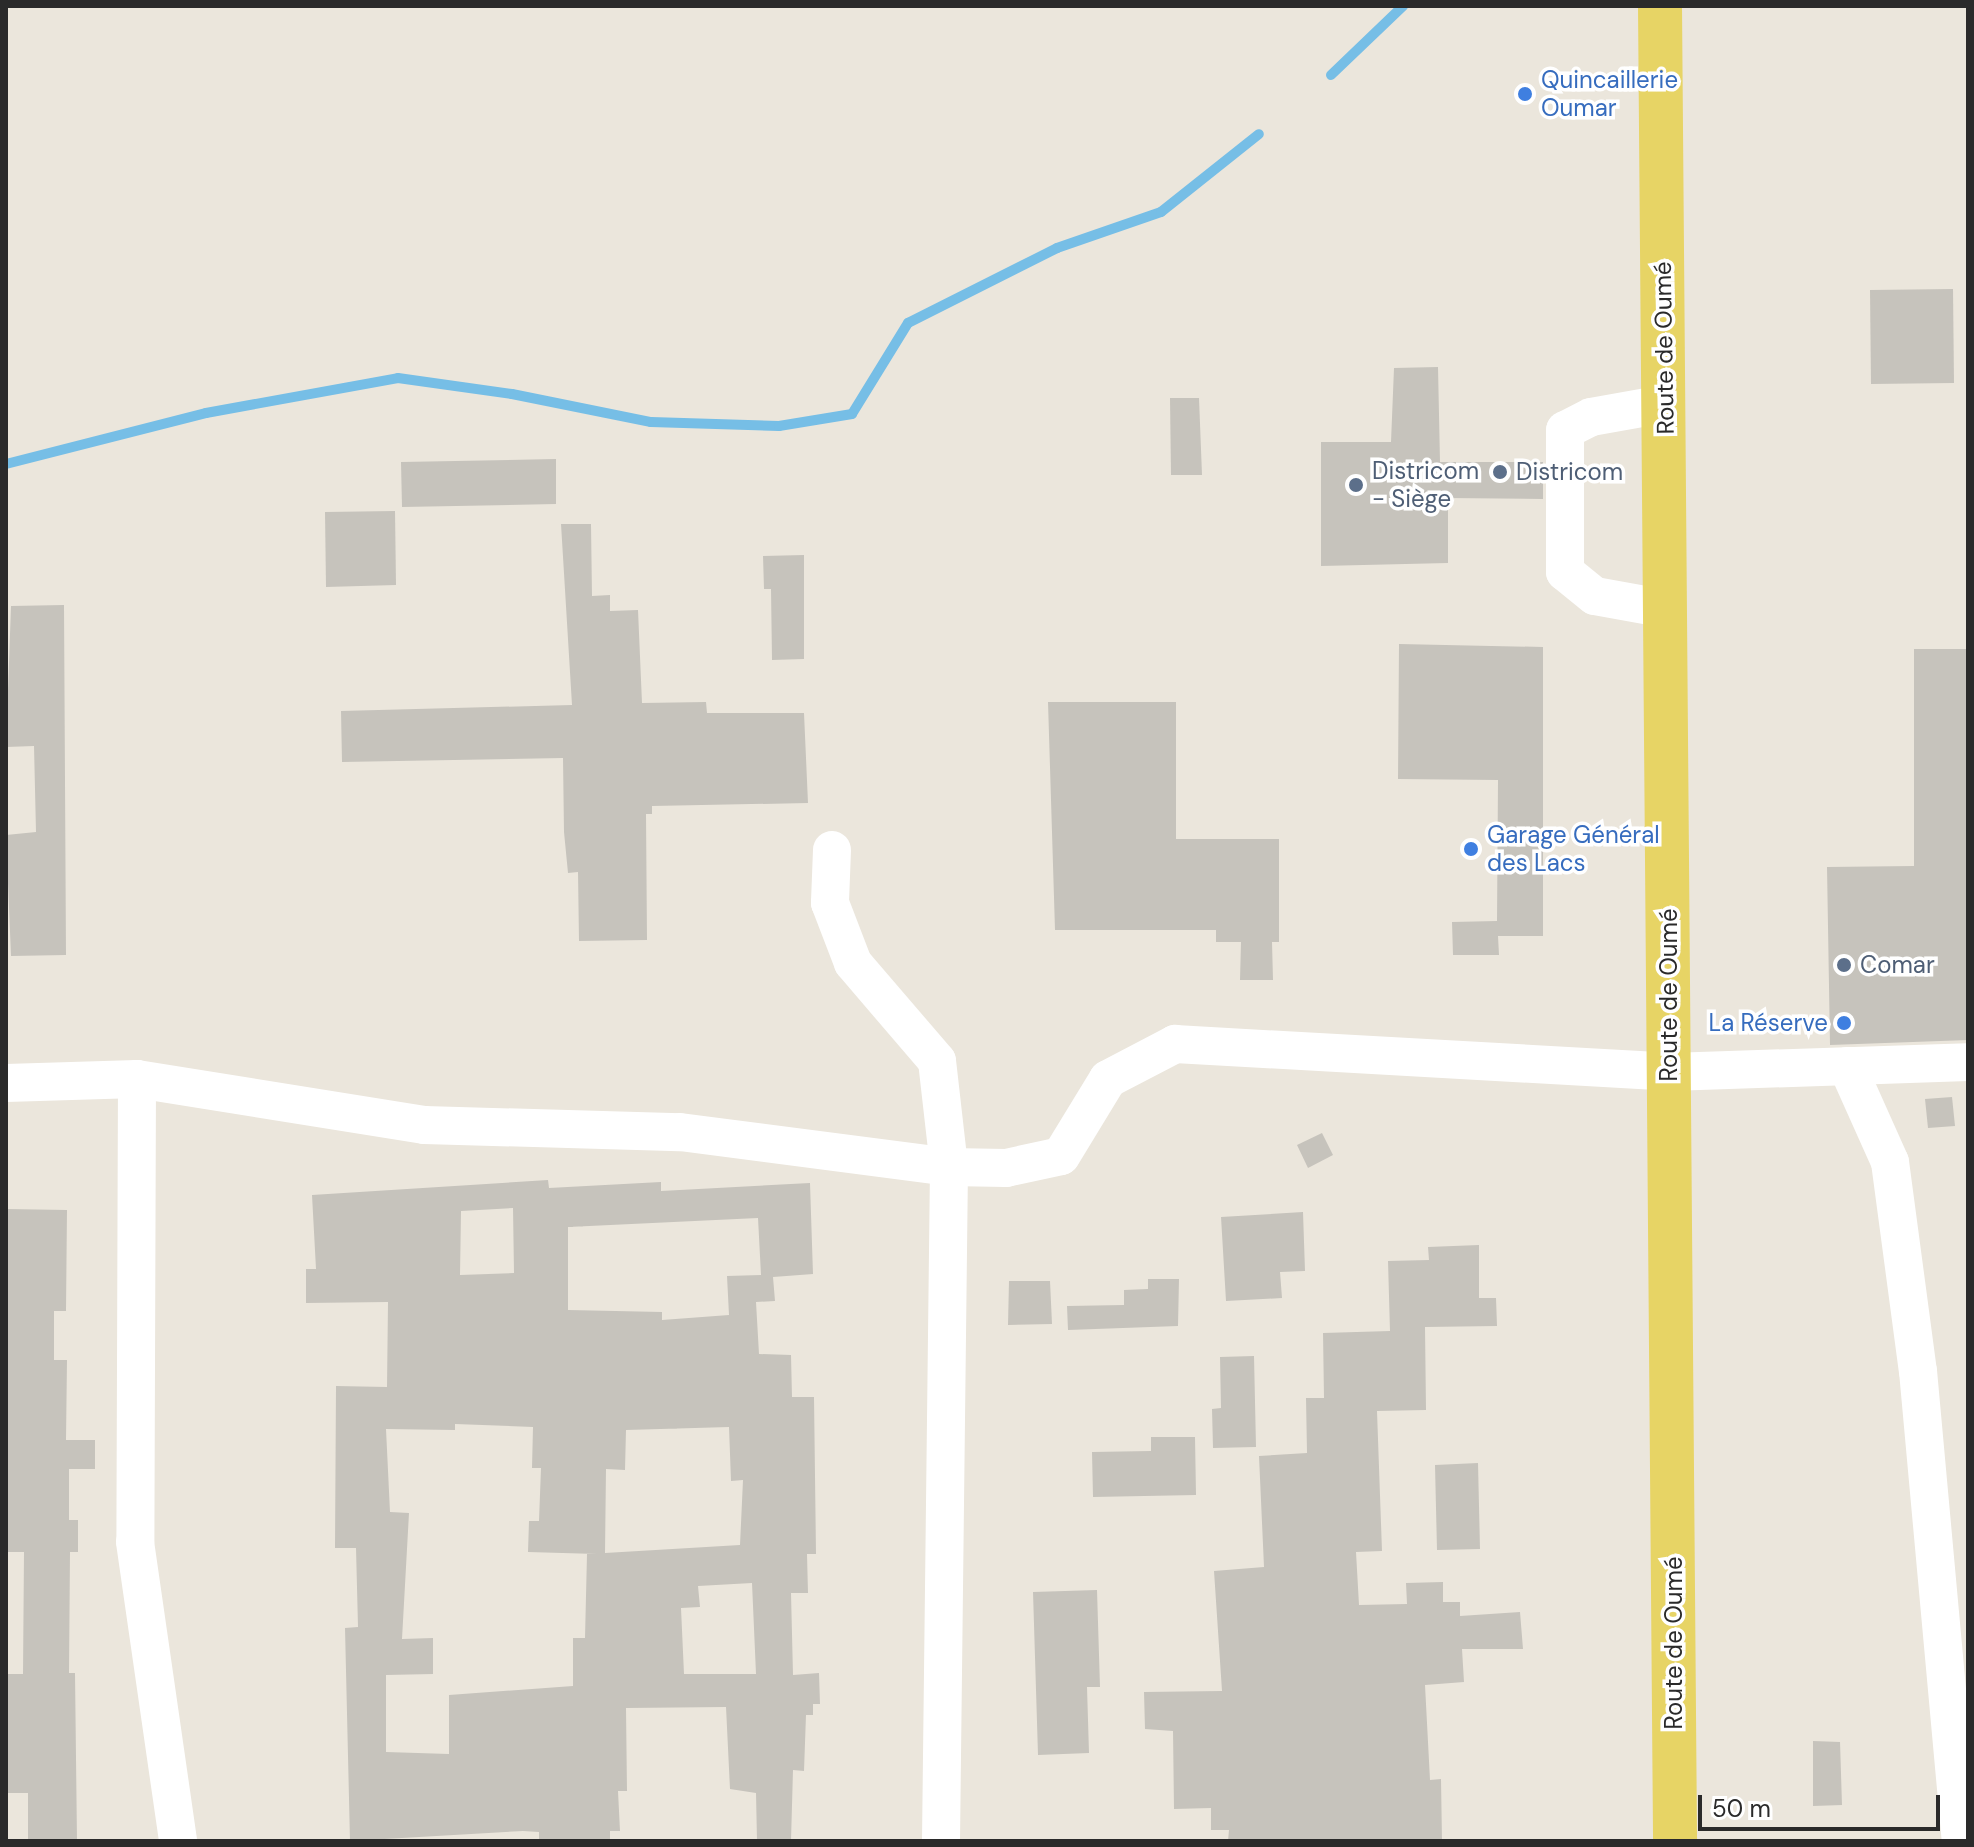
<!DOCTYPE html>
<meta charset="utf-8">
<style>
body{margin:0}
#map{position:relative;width:1974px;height:1847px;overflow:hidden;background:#ebe6dc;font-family:"DM Sans",sans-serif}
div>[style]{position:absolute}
.stream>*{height:10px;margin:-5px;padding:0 5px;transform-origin:5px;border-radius:5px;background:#76bee6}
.building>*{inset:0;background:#c6c3bc}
.minor>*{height:38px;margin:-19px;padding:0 19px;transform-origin:19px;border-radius:19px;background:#fff}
.major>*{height:44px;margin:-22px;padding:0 22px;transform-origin:22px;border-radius:22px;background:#e7d465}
.dots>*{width:22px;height:22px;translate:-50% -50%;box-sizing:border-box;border:4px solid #fff;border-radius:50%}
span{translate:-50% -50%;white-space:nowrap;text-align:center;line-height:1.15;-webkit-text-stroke:7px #fff;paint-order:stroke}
.shop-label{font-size:24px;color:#366cbe}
.left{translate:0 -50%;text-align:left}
.right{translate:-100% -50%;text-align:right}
.street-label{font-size:24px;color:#2a2a2a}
.service-label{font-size:24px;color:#4e5e75}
.frame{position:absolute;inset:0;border:8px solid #2a2a2a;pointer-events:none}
.scale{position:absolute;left:1698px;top:1795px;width:242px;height:36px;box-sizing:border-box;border:4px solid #2a2a2a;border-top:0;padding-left:10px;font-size:24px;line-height:28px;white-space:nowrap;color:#2a2a2a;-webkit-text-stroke:6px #fff;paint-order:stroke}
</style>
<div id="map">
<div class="stream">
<i style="left:1331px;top:75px;width:100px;rotate:-43.8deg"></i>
<i style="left:6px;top:464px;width:206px;rotate:-14.3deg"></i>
<i style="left:206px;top:413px;width:195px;rotate:-10.3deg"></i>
<i style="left:398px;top:378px;width:115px;rotate:8deg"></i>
<i style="left:512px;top:394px;width:142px;rotate:11.4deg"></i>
<i style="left:651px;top:422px;width:128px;rotate:1.8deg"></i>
<i style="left:779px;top:426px;width:74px;rotate:-9.3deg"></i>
<i style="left:852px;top:414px;width:107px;rotate:-58.4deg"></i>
<i style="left:908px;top:323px;width:167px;rotate:-26.7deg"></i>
<i style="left:1057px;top:248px;width:110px;rotate:-19.1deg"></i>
<i style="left:1161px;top:212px;width:125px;rotate:-38.5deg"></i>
</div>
<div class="building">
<i style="clip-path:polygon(1953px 289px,1954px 383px,1871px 384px,1870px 290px)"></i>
<i style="clip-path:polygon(1438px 367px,1440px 462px,1543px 462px,1543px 499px,1448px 498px,1448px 563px,1321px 566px,1321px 442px,1391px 442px,1394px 368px)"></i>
<i style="clip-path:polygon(1170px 398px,1199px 398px,1202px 475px,1171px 475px)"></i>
<i style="clip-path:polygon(556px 459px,556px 504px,402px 507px,401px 462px)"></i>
<i style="clip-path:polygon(395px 511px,396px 585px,326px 587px,325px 512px)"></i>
<i style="clip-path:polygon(561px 524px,591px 524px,592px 596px,610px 595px,610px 611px,638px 610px,642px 703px,706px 702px,707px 713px,804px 713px,808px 803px,652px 806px,652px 814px,646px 814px,647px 940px,579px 941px,578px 872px,568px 873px,564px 832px,563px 758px,342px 762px,341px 711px,572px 705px)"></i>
<i style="clip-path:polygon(804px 555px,804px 659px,772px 660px,771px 589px,764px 589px,763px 556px)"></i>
<i style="clip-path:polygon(64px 605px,66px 955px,11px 956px,6px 835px,36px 832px,34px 746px,6px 747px,11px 606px)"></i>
<i style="clip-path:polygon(1399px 644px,1543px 647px,1543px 936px,1498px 936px,1499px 955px,1453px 955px,1452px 922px,1497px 921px,1498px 780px,1398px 779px)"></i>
<i style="clip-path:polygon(1914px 649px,1968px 649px,1968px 1040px,1830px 1045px,1827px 867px,1914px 866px)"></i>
<i style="clip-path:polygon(1048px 702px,1176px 702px,1176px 839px,1279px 839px,1279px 942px,1272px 942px,1273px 980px,1240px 980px,1241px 942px,1216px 942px,1216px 930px,1055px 930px)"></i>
<i style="clip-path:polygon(1952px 1097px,1955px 1126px,1928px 1128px,1925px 1099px)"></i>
<i style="clip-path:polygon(1322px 1133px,1333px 1155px,1308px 1168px,1297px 1145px)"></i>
<i style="clip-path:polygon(evenodd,548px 1180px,549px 1188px,661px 1182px,661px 1191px,810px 1183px,813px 1274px,773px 1277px,775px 1301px,756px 1302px,759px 1354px,791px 1355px,792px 1397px,814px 1397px,816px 1554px,807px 1554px,808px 1593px,791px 1593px,793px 1675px,819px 1673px,820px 1704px,813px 1704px,813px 1715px,806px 1715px,804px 1771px,793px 1770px,791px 1841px,757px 1841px,756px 1793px,730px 1789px,726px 1707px,626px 1708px,627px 1791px,618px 1791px,620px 1831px,610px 1831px,610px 1841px,539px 1841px,539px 1832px,523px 1831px,350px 1841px,345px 1628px,358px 1627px,356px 1548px,335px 1548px,336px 1386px,387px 1387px,388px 1302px,306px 1303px,306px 1269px,316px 1269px,312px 1195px,548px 1180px,513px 1208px,514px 1273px,460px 1275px,461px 1211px,513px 1208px,548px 1180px,758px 1218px,761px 1275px,727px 1276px,729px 1315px,662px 1320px,662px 1312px,568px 1310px,568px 1227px,758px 1218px,548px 1180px,455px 1424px,533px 1427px,532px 1468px,541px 1468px,539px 1521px,529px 1521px,528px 1552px,597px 1554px,587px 1554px,585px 1638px,573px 1638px,573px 1686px,449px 1695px,449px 1754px,386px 1752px,386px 1675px,433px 1674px,433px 1638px,402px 1639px,409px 1513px,390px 1512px,386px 1429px,455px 1430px,455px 1424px,548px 1180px,729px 1427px,731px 1481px,743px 1480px,740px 1545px,605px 1553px,606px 1469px,625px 1470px,626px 1430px,729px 1427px,548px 1180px,752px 1583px,756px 1674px,684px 1674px,681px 1608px,700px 1607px,698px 1586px,752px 1583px)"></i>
<i style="clip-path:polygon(6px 1209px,67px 1210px,66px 1311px,54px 1311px,54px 1360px,67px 1360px,66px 1440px,95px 1440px,95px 1469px,69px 1469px,69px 1520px,78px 1520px,78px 1552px,70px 1552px,69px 1673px,75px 1673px,77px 1841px,28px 1841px,28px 1793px,6px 1793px,6px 1674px,23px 1674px,24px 1552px,6px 1552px)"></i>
<i style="clip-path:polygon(1303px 1212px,1305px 1271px,1280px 1272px,1282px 1298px,1226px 1301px,1221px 1217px)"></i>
<i style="clip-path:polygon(1479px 1245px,1479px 1298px,1496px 1298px,1497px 1326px,1425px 1327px,1426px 1410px,1377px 1411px,1382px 1551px,1356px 1552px,1359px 1605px,1407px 1604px,1406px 1583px,1443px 1582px,1443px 1602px,1460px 1602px,1460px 1616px,1520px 1612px,1523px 1649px,1462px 1649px,1464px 1682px,1425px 1685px,1430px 1780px,1441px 1779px,1442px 1841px,1228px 1841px,1229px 1830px,1211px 1830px,1211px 1808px,1174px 1809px,1173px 1731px,1145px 1729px,1144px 1692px,1222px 1691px,1214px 1571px,1264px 1567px,1259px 1456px,1307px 1453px,1306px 1398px,1324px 1398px,1323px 1333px,1390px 1331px,1388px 1261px,1429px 1260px,1428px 1247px)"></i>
<i style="clip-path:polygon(1148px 1279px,1179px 1279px,1178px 1326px,1068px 1330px,1067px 1306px,1124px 1305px,1124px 1290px,1148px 1289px)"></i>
<i style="clip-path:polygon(1009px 1281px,1050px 1281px,1052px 1324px,1008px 1325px)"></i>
<i style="clip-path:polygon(1254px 1356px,1256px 1447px,1213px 1448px,1212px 1409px,1221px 1408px,1220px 1357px)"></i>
<i style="clip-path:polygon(1151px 1437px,1195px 1437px,1196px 1495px,1093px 1497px,1092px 1452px,1151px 1451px)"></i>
<i style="clip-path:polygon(1478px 1463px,1480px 1549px,1437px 1550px,1435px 1465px)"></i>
<i style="clip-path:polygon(1097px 1590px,1100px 1687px,1087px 1687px,1089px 1753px,1038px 1755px,1033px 1592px)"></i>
<i style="clip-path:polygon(1813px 1741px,1840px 1742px,1842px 1805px,1813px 1806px)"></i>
</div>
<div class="minor">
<i style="left:1664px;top:404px;width:74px;rotate:169.9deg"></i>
<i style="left:1591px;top:417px;width:29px;rotate:153deg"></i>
<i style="left:1565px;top:430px;width:142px;rotate:90deg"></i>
<i style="left:1565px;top:572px;width:38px;rotate:39deg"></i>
<i style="left:1595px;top:596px;width:73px;rotate:10.2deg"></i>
<i style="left:832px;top:850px;width:53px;rotate:92.2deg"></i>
<i style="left:830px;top:903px;width:64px;rotate:69deg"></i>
<i style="left:853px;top:963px;width:129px;rotate:49.4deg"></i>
<i style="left:937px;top:1061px;width:107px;rotate:83.5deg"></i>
<i style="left:949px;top:1167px;width:674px;rotate:90.68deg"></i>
<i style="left:1847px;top:1066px;width:105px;rotate:65.9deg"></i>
<i style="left:1890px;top:1162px;width:211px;rotate:82.4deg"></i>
<i style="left:1918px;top:1371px;width:472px;rotate:84.8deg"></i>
<i style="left:137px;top:1079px;width:463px;rotate:90.2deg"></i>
<i style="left:135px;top:1542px;width:302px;rotate:81.8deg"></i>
<i style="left:6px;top:1083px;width:131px;rotate:-1.7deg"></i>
<i style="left:137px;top:1079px;width:291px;rotate:9.1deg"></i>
<i style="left:424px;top:1125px;width:256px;rotate:1.6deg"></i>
<i style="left:680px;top:1132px;width:271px;rotate:7.4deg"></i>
<i style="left:949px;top:1167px;width:57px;rotate:1deg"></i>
<i style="left:1006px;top:1168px;width:56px;rotate:-12.3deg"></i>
<i style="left:1061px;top:1156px;width:90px;rotate:-58.6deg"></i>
<i style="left:1108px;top:1079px;width:76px;rotate:-27.6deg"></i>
<i style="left:1175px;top:1044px;width:496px;rotate:3.2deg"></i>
<i style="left:1670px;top:1072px;width:298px;rotate:-1.9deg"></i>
</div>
<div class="major">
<i style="left:1660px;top:6px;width:1835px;rotate:89.53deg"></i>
</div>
<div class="dots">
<i style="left:1525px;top:94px;background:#3f7fe0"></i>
<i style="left:1500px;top:472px;background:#5c6f8a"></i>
<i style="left:1356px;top:485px;background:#5c6f8a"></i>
<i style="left:1471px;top:849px;background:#3f7fe0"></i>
<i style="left:1844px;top:965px;background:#5c6f8a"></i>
<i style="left:1844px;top:1023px;background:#3f7fe0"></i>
</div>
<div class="shop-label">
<span class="left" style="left:1541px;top:94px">Quincaillerie<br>Oumar</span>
<span class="left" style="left:1487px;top:849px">Garage Général<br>des Lacs</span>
<span class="right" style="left:1828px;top:1023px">La Réserve</span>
</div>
<div class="street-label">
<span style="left:1664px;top:348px;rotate:-91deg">Route de Oumé</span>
<span style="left:1669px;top:995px;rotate:-90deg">Route de Oumé</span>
<span style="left:1674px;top:1643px;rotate:-90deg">Route de Oumé</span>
</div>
<div class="service-label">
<span class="left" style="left:1372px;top:485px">Districom<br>- Siège</span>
<span class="left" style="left:1516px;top:472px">Districom</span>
<span class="left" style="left:1860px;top:965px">Comar</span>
</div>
<div class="frame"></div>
<div class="scale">50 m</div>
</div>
